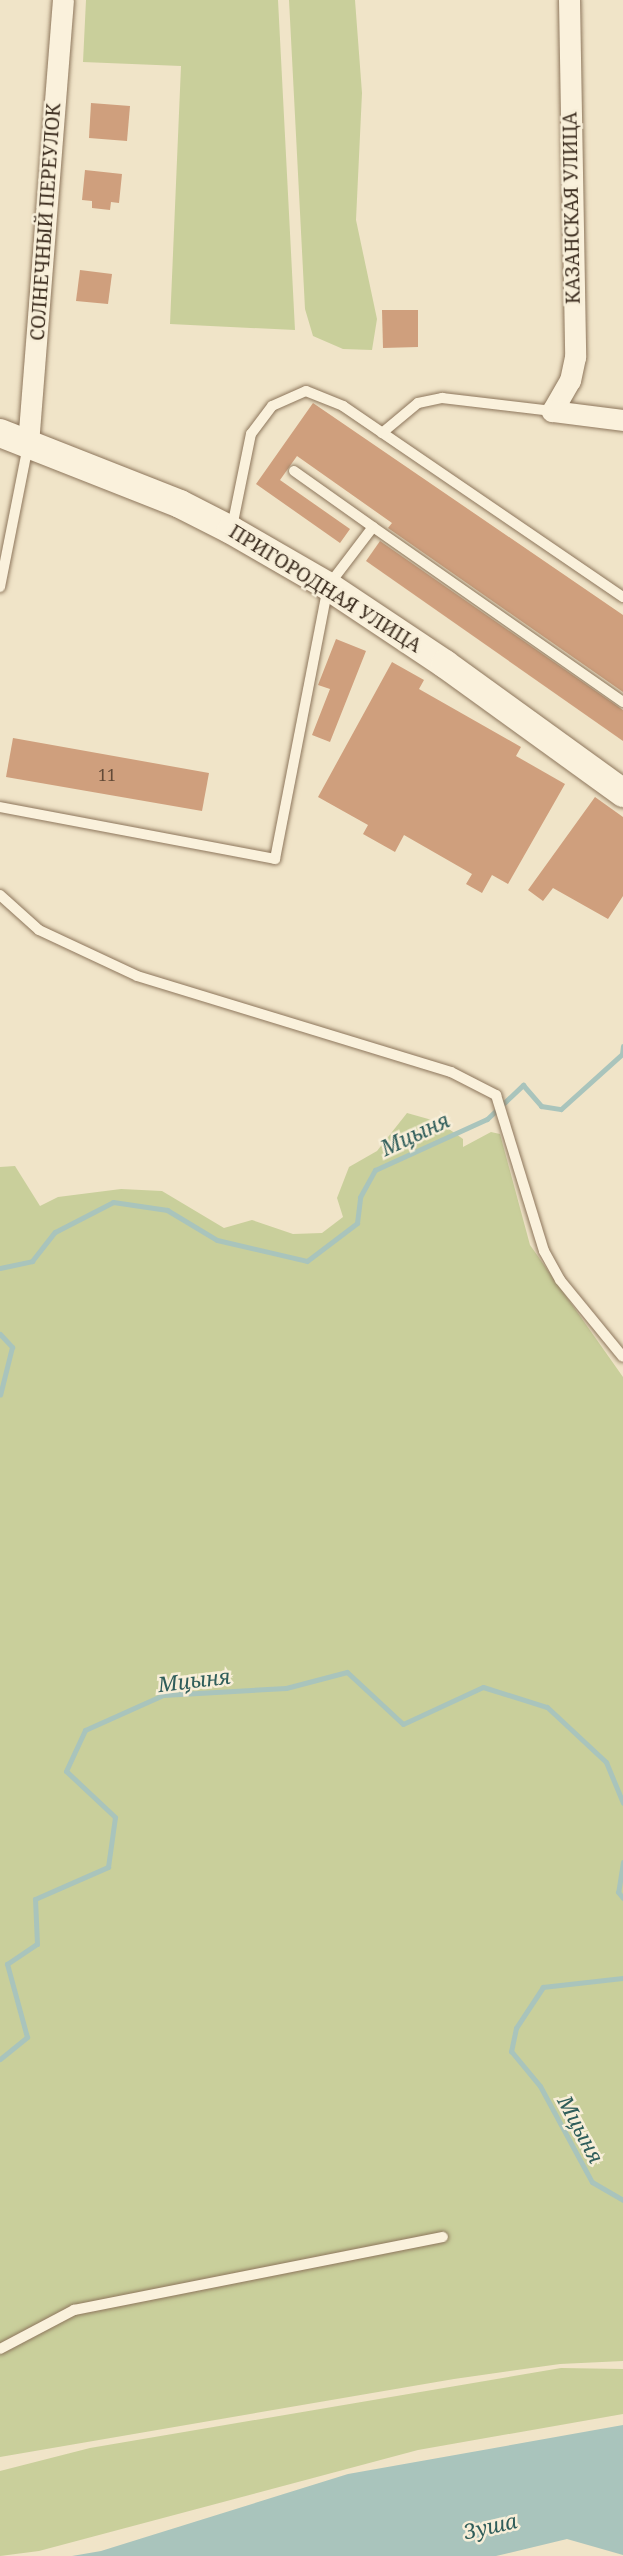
<!DOCTYPE html>
<meta charset="utf-8">
<style>
body{margin:0}
#map{position:relative;width:623px;height:2556px;overflow:hidden;background:#f0e4c8;font-family:"Noto Serif",serif}
div>[style]{position:absolute}
.green>*{inset:0;background:#c9cf9b}
.water>*{inset:0;background:#a9c4bc}
.stream>*{height:5px;margin:-2.5px;padding:0 2.5px;transform-origin:2.5px;border-radius:2.5px;background:#a9c4bc}
.building>*{inset:0;background:#cf9f7d}
.roads{filter:drop-shadow(0 0 2px #8d765c) drop-shadow(0 0 2px #8d765c)}
.service>*{height:10px;margin:-5px;padding:0 5px;transform-origin:5px;border-radius:5px;background:#faf1dc}
.minor>*{height:21px;margin:-10.5px;padding:0 10.5px;transform-origin:10.5px;border-radius:10.5px;background:#faf1dc}
.tertiary>*{height:28px;margin:-14px;padding:0 14px;transform-origin:14px;border-radius:14px;background:#faf1dc}
span{translate:-50% -50%;white-space:nowrap;text-align:center;line-height:1.15;-webkit-text-stroke:5px #f7eed8;paint-order:stroke}
.number-label{font-size:16px;color:#624a37}
.number-label span{-webkit-text-stroke-width:0}
.street-label{font-size:19px;color:#3d2e20}
.water-label{font-size:21px;color:#2f5d5a;font-style:italic}
</style>
<div id="map">
<div class="green">
<i style="clip-path:polygon(86px 0,278px 0,295px 330px,170px 324px,181px 66px,83px 62px)"></i>
<i style="clip-path:polygon(289px 0,355px 0,362px 93px,356px 220px,377px 319px,372px 350px,343px 349px,313px 336px,305px 309px)"></i>
<i style="clip-path:polygon(407px 1113px,439px 1122px,463px 1139px,463px 1147px,491px 1132px,500px 1134px,530px 1245px,623px 1377px,623px 2361px,560px 2364px,454px 2379px,0 2457px,0 1167px,15px 1166px,40px 1206px,58px 1197px,121px 1189px,162px 1191px,224px 1228px,252px 1220px,293px 1234px,322px 1233px,343px 1217px,337px 1198px,349px 1167px,377px 1151px)"></i>
<i style="clip-path:polygon(561px 2368px,623px 2369px,623px 2414px,418px 2450px,39px 2551px,0 2556px,0 2471px,90px 2448px)"></i>
</div>
<div class="water">
<i style="clip-path:polygon(623px 2425px,623px 2555px,567px 2539px,496px 2556px,72px 2556px,101px 2551px,348px 2474px)"></i>
</div>
<div class="stream">
<i style="left:0;top:1268px;width:33px;rotate:-12deg"></i>
<i style="left:32px;top:1261px;width:37px;rotate:-52deg"></i>
<i style="left:55px;top:1232px;width:65px;rotate:-27.3deg"></i>
<i style="left:113px;top:1202px;width:55px;rotate:8.4deg"></i>
<i style="left:167px;top:1210px;width:58px;rotate:31deg"></i>
<i style="left:217px;top:1240px;width:92px;rotate:13.1deg"></i>
<i style="left:307px;top:1261px;width:63px;rotate:-37.2deg"></i>
<i style="left:357px;top:1223px;width:26px;rotate:-83deg"></i>
<i style="left:360px;top:1197px;width:31px;rotate:-61deg"></i>
<i style="left:375px;top:1170px;width:123px;rotate:-24.5deg"></i>
<i style="left:487px;top:1119px;width:50px;rotate:-43.4deg"></i>
<i style="left:523px;top:1085px;width:28px;rotate:49deg"></i>
<i style="left:541px;top:1106px;width:20px;rotate:9deg"></i>
<i style="left:561px;top:1109px;width:82px;rotate:-42deg"></i>
<i style="left:622px;top:1054px;width:8px;rotate:-83deg"></i>
<i style="left:0;top:1334px;width:18px;rotate:47deg"></i>
<i style="left:12px;top:1347px;width:49px;rotate:104deg"></i>
<i style="left:623px;top:1862px;width:30px;rotate:99deg"></i>
<i style="left:618px;top:1892px;width:8px;rotate:50deg"></i>
<i style="left:623px;top:1978px;width:81px;rotate:173.6deg"></i>
<i style="left:543px;top:1987px;width:49px;rotate:123.4deg"></i>
<i style="left:516px;top:2028px;width:24px;rotate:102deg"></i>
<i style="left:511px;top:2051px;width:45px;rotate:50.4deg"></i>
<i style="left:540px;top:2086px;width:109px;rotate:61.6deg"></i>
<i style="left:592px;top:2182px;width:36px;rotate:30deg"></i>
<i style="left:0;top:2059px;width:35px;rotate:-39deg"></i>
<i style="left:27px;top:2037px;width:76px;rotate:-105.3deg"></i>
<i style="left:7px;top:1964px;width:36px;rotate:-34deg"></i>
<i style="left:37px;top:1944px;width:45px;rotate:-92.5deg"></i>
<i style="left:35px;top:1899px;width:80px;rotate:-23.7deg"></i>
<i style="left:108px;top:1867px;width:50px;rotate:-82deg"></i>
<i style="left:115px;top:1817px;width:67px;rotate:-136.8deg"></i>
<i style="left:66px;top:1771px;width:45px;rotate:-65.1deg"></i>
<i style="left:85px;top:1730px;width:85px;rotate:-24.2deg"></i>
<i style="left:163px;top:1695px;width:123px;rotate:-3.3deg"></i>
<i style="left:286px;top:1688px;width:63px;rotate:-14.7deg"></i>
<i style="left:347px;top:1672px;width:76px;rotate:42.9deg"></i>
<i style="left:403px;top:1724px;width:88px;rotate:-24.8deg"></i>
<i style="left:483px;top:1687px;width:67px;rotate:17.4deg"></i>
<i style="left:547px;top:1707px;width:81px;rotate:43deg"></i>
<i style="left:606px;top:1762px;width:44px;rotate:67.5deg"></i>
</div>
<div class="building">
<i style="clip-path:polygon(91px 103px,130px 106px,127px 141px,89px 138px)"></i>
<i style="clip-path:polygon(85px 170px,122px 174px,119px 203px,111px 202px,110px 210px,92px 208px,92px 201px,82px 200px)"></i>
<i style="clip-path:polygon(80px 270px,112px 274px,108px 304px,76px 301px)"></i>
<i style="clip-path:polygon(382px 310px,418px 310px,418px 347px,383px 348px)"></i>
<i style="clip-path:polygon(313px 403px,623px 615px,623px 692px,388px 528px,392px 523px,297px 456px,280px 480px,350px 529px,340px 543px,256px 484px)"></i>
<i style="clip-path:polygon(380px 541px,623px 710px,623px 741px,366px 561px)"></i>
<i style="clip-path:polygon(336px 639px,366px 651px,330px 742px,312px 735px,330px 689px,318px 685px)"></i>
<i style="clip-path:polygon(392px 662px,424px 680px,419px 689px,521px 747px,516px 756px,565px 784px,508px 884px,492px 875px,482px 893px,466px 884px,472px 874px,404px 835px,395px 852px,363px 834px,368px 825px,318px 797px)"></i>
<i style="clip-path:polygon(13px 738px,209px 773px,202px 811px,6px 777px)"></i>
<i style="clip-path:polygon(595px 797px,623px 817px,623px 896px,608px 919px,553px 888px,543px 901px,528px 890px)"></i>
</div>
<div class="roads">
<div class="service">
<i style="left:382px;top:433px;width:47px;rotate:-39.8deg"></i>
<i style="left:418px;top:403px;width:25px;rotate:-12deg"></i>
<i style="left:442px;top:398px;width:111px;rotate:6.7deg"></i>
<i style="left:294px;top:471px;width:97px;rotate:35.3deg"></i>
<i style="left:232px;top:527px;width:95px;rotate:-78.5deg"></i>
<i style="left:251px;top:434px;width:35px;rotate:-53deg"></i>
<i style="left:272px;top:406px;width:37px;rotate:-24deg"></i>
<i style="left:306px;top:391px;width:40px;rotate:22deg"></i>
<i style="left:343px;top:406px;width:339px;rotate:34.3deg"></i>
<i style="left:0;top:587px;width:144px;rotate:-78.8deg"></i>
<i style="left:0;top:807px;width:280px;rotate:10.7deg"></i>
<i style="left:275px;top:859px;width:278px;rotate:-79deg"></i>
<i style="left:328px;top:586px;width:74px;rotate:-52.7deg"></i>
<i style="left:373px;top:527px;width:305px;rotate:35deg"></i>
<i style="left:0;top:895px;width:52px;rotate:41.9deg"></i>
<i style="left:39px;top:930px;width:108px;rotate:25.1deg"></i>
<i style="left:137px;top:976px;width:328px;rotate:17deg"></i>
<i style="left:451px;top:1072px;width:51px;rotate:27.1deg"></i>
<i style="left:496px;top:1095px;width:163px;rotate:72.9deg"></i>
<i style="left:544px;top:1251px;width:33px;rotate:61deg"></i>
<i style="left:560px;top:1280px;width:99px;rotate:50.7deg"></i>
<i style="left:0;top:2349px;width:84px;rotate:-27.8deg"></i>
<i style="left:74px;top:2310px;width:376px;rotate:-11.2deg"></i>
</div>
<div class="minor">
<i style="left:569px;top:0;width:357px;rotate:89deg"></i>
<i style="left:575px;top:357px;width:24px;rotate:102deg"></i>
<i style="left:570px;top:380px;width:36px;rotate:120deg"></i>
<i style="left:552px;top:411px;width:72px;rotate:7.2deg"></i>
<i style="left:28px;top:444px;width:445px;rotate:-85.5deg"></i>
</div>
<div class="tertiary">
<i style="left:0;top:433px;width:193px;rotate:21.5deg"></i>
<i style="left:180px;top:504px;width:57px;rotate:27deg"></i>
<i style="left:231px;top:530px;width:112px;rotate:30deg"></i>
<i style="left:328px;top:586px;width:141px;rotate:33.7deg"></i>
<i style="left:445px;top:664px;width:220px;rotate:35.9deg"></i>
</div>
</div>
<div class="number-label">
<span style="left:107px;top:775px">11</span>
</div>
<div class="street-label">
<span style="left:572px;top:208px;rotate:-91deg">КАЗАНСКАЯ УЛИЦА</span>
<span style="left:46px;top:222px;rotate:-86deg">СОЛНЕЧНЫЙ ПЕРЕУЛОК</span>
<span style="left:325px;top:589px;rotate:32deg">ПРИГОРОДНАЯ УЛИЦА</span>
</div>
<div class="water-label">
<span style="left:415px;top:1134px;rotate:-25deg">Мцыня</span>
<span style="left:194px;top:1680px;rotate:-7deg">Мцыня</span>
<span style="left:581px;top:2129px;rotate:62deg">Мцыня</span>
<span style="left:490px;top:2526px;rotate:-13deg">Зуша</span>
</div>
</div>
